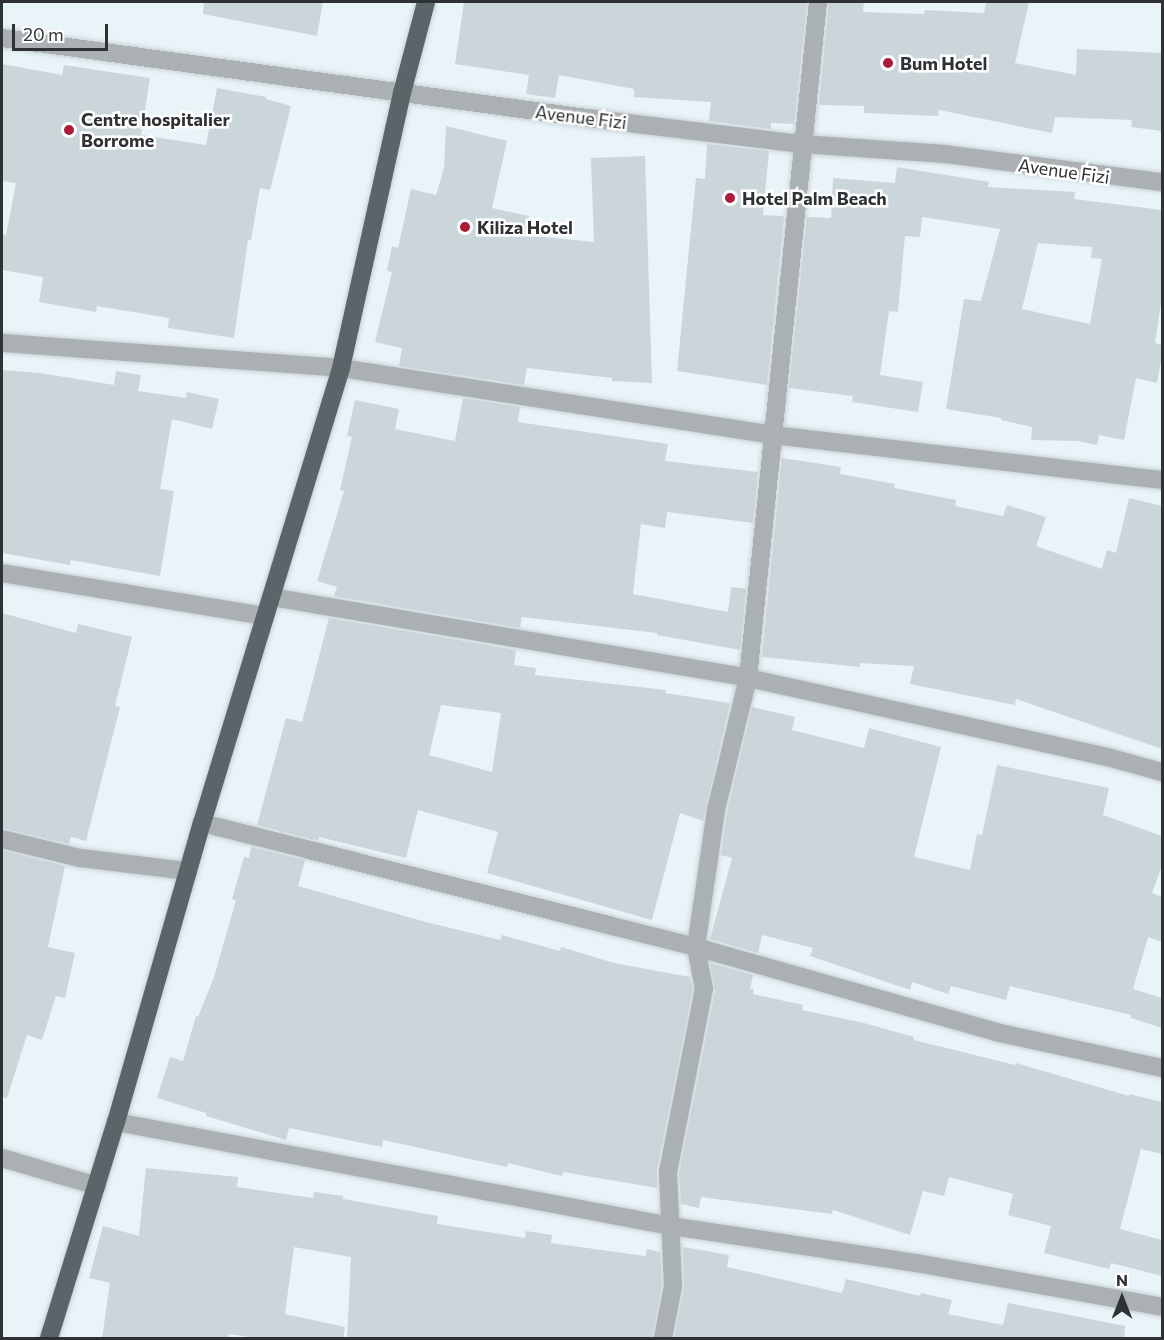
<!DOCTYPE html>
<style>
body{margin:0}
#map{position:relative;width:1164px;height:1340px;overflow:hidden;background:#e9f4f9;font-family:Commissioner,sans-serif}
div>[style]{position:absolute}
.building>*{inset:0;background:#cbd6db}
.roads{filter:drop-shadow(0 0 2px #c7d1d6) drop-shadow(0 0 2px #c7d1d6)}
.minor>*{height:18px;margin:-9px;padding:0 9px;transform-origin:9px;border-radius:9px;background:#abb0b2}
.highway>*{height:18px;margin:-9px;padding:0 9px;transform-origin:9px;border-radius:9px;background:#5b6569}
.dots>*{width:16px;height:16px;translate:-50% -50%;box-sizing:border-box;border:3px solid #fff;border-radius:50%}
span{translate:-50% -50%;white-space:nowrap;text-align:center;line-height:1.15;-webkit-text-stroke:5px #fff;paint-order:stroke}
.poi-label{font-size:18px;color:#2e3234;font-weight:700}
.left{translate:0 -50%;text-align:left}
.street-label{font-size:18px;color:#2e3234}
.frame{position:absolute;inset:0;border:3px solid #2e3234;pointer-events:none}
.north{position:absolute;left:1092px;top:1268px;width:60px;height:60px;-webkit-text-stroke:4px #fff;paint-order:stroke;rotate:0deg;font-size:16px;font-weight:700;line-height:24px;text-align:center;color:#2e3234}
.north::after{content:'';display:block;margin:auto;width:21px;height:27px;background:#2e3234;clip-path:polygon(50% 0,100% 100%,50% 72%,0 100%)}
.scale{position:absolute;left:12px;top:24px;width:96px;height:27px;box-sizing:border-box;border:3px solid #2e3234;border-top:0;padding-left:8px;font-size:18px;line-height:21px;white-space:nowrap;color:#2e3234;-webkit-text-stroke:4px #fff;paint-order:stroke}
</style>
<div id="map">
<div class="building">
<i style="clip-path:polygon(204px 2px,323px 2px,317px 36px,203px 14px)"></i>
<i style="clip-path:polygon(464px 2px,807px 2px,794px 124px,771px 123px,771px 129px,709px 121px,711px 102px,634px 97px,634px 89px,559px 75px,555px 98px,526px 94px,529px 75px,455px 64px)"></i>
<i style="clip-path:polygon(829px 2px,864px 2px,863px 12px,924px 14px,925px 10px,984px 13px,986px 2px,1029px 2px,1015px 63px,1076px 75px,1077px 49px,1162px 53px,1162px 131px,1131px 127px,1132px 120px,1055px 117px,1052px 133px,939px 110px,938px 116px,864px 113px,864px 106px,819px 105px)"></i>
<i style="clip-path:polygon(2px 64px,62px 75px,64px 65px,150px 78px,141px 135px,206px 145px,217px 88px,266px 97px,266px 99px,291px 106px,270px 190px,260px 188px,251px 240px,248px 240px,234px 338px,168px 328px,169px 318px,97px 306px,96px 312px,39px 302px,43px 277px,2px 270px,2px 234px,6px 235px,16px 183px,2px 181px)"></i>
<i style="clip-path:polygon(446px 126px,507px 141px,492px 208px,529px 216px,525px 235px,594px 242px,591px 158px,645px 156px,652px 383px,612px 381px,612px 378px,527px 368px,524px 385px,399px 366px,402px 348px,375px 342px,392px 272px,387px 271px,392px 246px,398px 248px,411px 189px,436px 195px,444px 168px)"></i>
<i style="clip-path:polygon(707px 144px,769px 151px,763px 215px,784px 216px,767px 385px,677px 371px,696px 178px,705px 179px)"></i>
<i style="clip-path:polygon(evenodd,897px 167px,989px 182px,988px 187px,1075px 192px,1074px 199px,1162px 210px,1162px 296px,1155px 343px,1162px 345px,1162px 355px,1157px 383px,1136px 378px,1124px 440px,1099px 435px,1097px 445px,1077px 441px,1031px 440px,1032px 427px,1001px 420px,1001px 418px,946px 409px,964px 299px,981px 301px,1000px 229px,922px 217px,920px 237px,905px 236px,898px 312px,889px 311px,880px 375px,923px 382px,918px 412px,852px 402px,853px 396px,789px 388px,807px 217px,831px 218px,833px 178px,895px 183px,897px 167px,1038px 243px,1092px 247px,1091px 258px,1102px 259px,1090px 324px,1022px 309px,1038px 243px)"></i>
<i style="clip-path:polygon(2px 370px,40px 373px,114px 385px,116px 371px,141px 375px,138px 391px,186px 398px,187px 392px,219px 399px,212px 429px,172px 419px,160px 489px,174px 491px,160px 576px,71px 560px,70px 565px,2px 553px)"></i>
<i style="clip-path:polygon(463px 398px,520px 407px,518px 422px,668px 444px,665px 461px,758px 472px,753px 523px,667px 512px,665px 528px,641px 524px,633px 594px,728px 612px,731px 587px,746px 589px,740px 650px,657px 635px,657px 633px,522px 617px,520px 628px,334px 596px,337px 587px,317px 581px,344px 491px,340px 490px,352px 437px,347px 436px,355px 400px,399px 409px,395px 429px,455px 441px)"></i>
<i style="clip-path:polygon(782px 458px,841px 467px,840px 474px,895px 484px,894px 488px,956px 500px,955px 506px,1003px 516px,1007px 505px,1046px 517px,1036px 546px,1102px 569px,1107px 550px,1116px 553px,1129px 498px,1162px 506px,1162px 749px,1016px 699px,1015px 705px,910px 684px,914px 666px,860px 663px,860px 667px,762px 657px)"></i>
<i style="clip-path:polygon(2px 613px,76px 633px,78px 624px,132px 637px,115px 706px,120px 707px,86px 841px,71px 837px,69px 844px,2px 828px)"></i>
<i style="clip-path:polygon(evenodd,329px 618px,516px 650px,514px 665px,536px 668px,535px 675px,666px 690px,665px 693px,730px 703px,703px 821px,680px 813px,652px 920px,487px 873px,498px 832px,418px 810px,406px 858px,319px 837px,318px 840px,311px 839px,257px 825px,286px 718px,302px 722px,329px 618px,441px 705px,501px 713px,492px 772px,429px 755px,441px 705px)"></i>
<i style="clip-path:polygon(752px 707px,795px 717px,792px 730px,864px 748px,869px 728px,941px 747px,914px 857px,970px 870px,977px 834px,982px 835px,997px 765px,1109px 788px,1103px 815px,1162px 836px,1162px 866px,1152px 893px,1162px 897px,1162px 942px,1148px 937px,1133px 989px,1162px 998px,1162px 1028px,1131px 1018px,1131px 1015px,1010px 986px,1006px 1000px,951px 986px,948px 994px,912px 982px,910px 990px,810px 956px,813px 948px,762px 935px,758px 953px,710px 939px,732px 858px,721px 855px,727px 812px)"></i>
<i style="clip-path:polygon(251px 847px,305px 860px,298px 886px,426px 922px,500px 940px,502px 935px,560px 951px,561px 947px,614px 963px,690px 977px,693px 989px,657px 1170px,657px 1188px,563px 1172px,562px 1176px,508px 1163px,507px 1167px,383px 1140px,382px 1147px,289px 1128px,286px 1140px,206px 1116px,206px 1113px,157px 1098px,170px 1057px,183px 1061px,196px 1016px,198px 1017px,214px 977px,236px 900px,232px 899px,244px 857px,249px 858px)"></i>
<i style="clip-path:polygon(2px 850px,65px 866px,48px 947px,75px 953px,65px 998px,56px 996px,42px 1040px,27px 1035px,7px 1098px,2px 1097px)"></i>
<i style="clip-path:polygon(710px 963px,753px 975px,750px 989px,754px 989px,753px 994px,803px 1005px,802px 1010px,864px 1023px,914px 1037px,914px 1040px,1015px 1065px,1016px 1063px,1129px 1096px,1129px 1094px,1162px 1102px,1162px 1154px,1141px 1149px,1120px 1229px,1162px 1240px,1162px 1276px,1111px 1263px,1109px 1269px,1044px 1253px,1051px 1226px,1008px 1215px,1013px 1194px,949px 1177px,944px 1196px,923px 1191px,910px 1235px,833px 1210px,832px 1214px,701px 1197px,699px 1208px,681px 1204px,679px 1173px,715px 991px)"></i>
<i style="clip-path:polygon(146px 1168px,238px 1177px,237px 1187px,313px 1198px,314px 1192px,343px 1196px,343px 1199px,438px 1216px,437px 1224px,525px 1238px,526px 1231px,552px 1235px,551px 1243px,645px 1256px,647px 1249px,660px 1252px,662px 1285px,652px 1338px,347px 1338px,351px 1257px,294px 1247px,285px 1314px,345px 1327px,343px 1338px,256px 1338px,229px 1334px,228px 1338px,102px 1338px,110px 1283px,89px 1278px,103px 1226px,139px 1236px)"></i>
<i style="clip-path:polygon(683px 1247px,729px 1255px,727px 1267px,842px 1293px,846px 1279px,920px 1296px,921px 1293px,952px 1300px,948px 1314px,1003px 1325px,1008px 1303px,1125px 1326px,1124px 1338px,674px 1338px,684px 1288px)"></i>
</div>
<div class="roads">
<div class="minor">
<i style="left:2px;top:38px;width:590px;rotate:7.79deg"></i>
<i style="left:587px;top:118px;width:217px;rotate:6.9deg"></i>
<i style="left:802px;top:144px;width:143px;rotate:4deg"></i>
<i style="left:945px;top:154px;width:219px;rotate:7.4deg"></i>
<i style="left:2px;top:343px;width:340px;rotate:4.2deg"></i>
<i style="left:341px;top:368px;width:437px;rotate:8.8deg"></i>
<i style="left:773px;top:435px;width:392px;rotate:6.6deg"></i>
<i style="left:2px;top:573px;width:266px;rotate:9.3deg"></i>
<i style="left:271px;top:597px;width:484px;rotate:9.6deg"></i>
<i style="left:748px;top:678px;width:372px;rotate:12.4deg"></i>
<i style="left:1111px;top:758px;width:53px;rotate:15.4deg"></i>
<i style="left:202px;top:823px;width:509px;rotate:14.09deg"></i>
<i style="left:696px;top:947px;width:316px;rotate:15.8deg"></i>
<i style="left:1000px;top:1033px;width:166px;rotate:12.2deg"></i>
<i style="left:2px;top:839px;width:80px;rotate:13.7deg"></i>
<i style="left:80px;top:858px;width:109px;rotate:6.9deg"></i>
<i style="left:116px;top:1122px;width:565px;rotate:10.61deg"></i>
<i style="left:671px;top:1226px;width:248px;rotate:8.6deg"></i>
<i style="left:916px;top:1263px;width:250px;rotate:10.1deg"></i>
<i style="left:2px;top:1158px;width:99px;rotate:16.4deg"></i>
<i style="left:663px;top:1338px;width:53px;rotate:-79.1deg"></i>
<i style="left:673px;top:1286px;width:114px;rotate:-92.5deg"></i>
<i style="left:668px;top:1172px;width:187px;rotate:-78.9deg"></i>
<i style="left:704px;top:989px;width:43px;rotate:-100.8deg"></i>
<i style="left:696px;top:947px;width:138px;rotate:-81.7deg"></i>
<i style="left:716px;top:810px;width:136px;rotate:-76.4deg"></i>
<i style="left:748px;top:678px;width:680px;rotate:-84.09deg"></i>
</div>
<div class="highway">
<i style="left:49px;top:1338px;width:226px;rotate:-72.8deg"></i>
<i style="left:116px;top:1122px;width:311px;rotate:-74deg"></i>
<i style="left:202px;top:823px;width:476px;rotate:-73deg"></i>
<i style="left:341px;top:368px;width:282px;rotate:-77.5deg"></i>
<i style="left:402px;top:93px;width:94px;rotate:-75.2deg"></i>
</div>
</div>
<div class="dots">
<i style="left:888px;top:63px;background:#ae1a39"></i>
<i style="left:69px;top:130px;background:#ae1a39"></i>
<i style="left:730px;top:198px;background:#ae1a39"></i>
<i style="left:465px;top:227px;background:#ae1a39"></i>
</div>
<div class="poi-label">
<span class="left" style="left:900px;top:63px">Bum Hotel</span>
<span class="left" style="left:81px;top:130px">Centre hospitalier<br>Borrome</span>
<span class="left" style="left:742px;top:198px">Hotel Palm Beach</span>
<span class="left" style="left:477px;top:227px">Kiliza Hotel</span>
</div>
<div class="street-label">
<span style="left:581px;top:117px;rotate:7deg">Avenue Fizi</span>
<span style="left:1064px;top:171px;rotate:8deg">Avenue Fizi</span>
</div>
<div class="frame"></div>
<div class="north">N</div>
<div class="scale">20 m</div>
</div>
